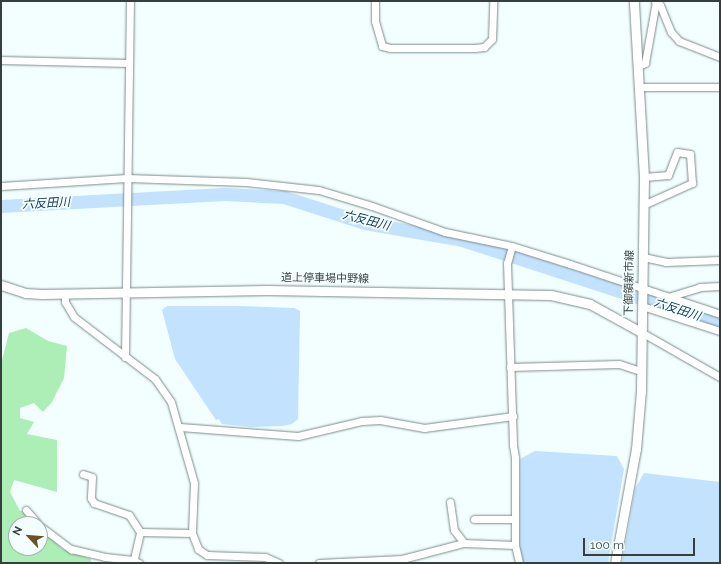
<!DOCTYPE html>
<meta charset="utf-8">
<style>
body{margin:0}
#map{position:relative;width:721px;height:564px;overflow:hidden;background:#f3fefe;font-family:Raleway,"Noto Sans JP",sans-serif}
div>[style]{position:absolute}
.green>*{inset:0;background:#adeeb7}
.water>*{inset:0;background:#c3e2fe}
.river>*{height:13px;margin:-6.5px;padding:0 6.5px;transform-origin:6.5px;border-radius:6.5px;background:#c3e2fe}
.roads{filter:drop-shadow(0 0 1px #7c8c8c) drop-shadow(0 0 1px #7c8c8c)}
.minor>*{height:7px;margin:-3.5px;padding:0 3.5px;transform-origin:3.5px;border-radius:3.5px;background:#fff}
.major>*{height:9px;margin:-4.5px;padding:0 4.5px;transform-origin:4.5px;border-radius:4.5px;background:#fff}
span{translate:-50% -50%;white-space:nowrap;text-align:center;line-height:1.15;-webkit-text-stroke:3.5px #f3fefe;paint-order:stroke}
.street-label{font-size:11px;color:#373e3e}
.water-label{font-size:12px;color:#133751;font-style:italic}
.frame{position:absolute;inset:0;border:2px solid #373e3e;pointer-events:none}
.north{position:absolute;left:8px;top:516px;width:40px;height:40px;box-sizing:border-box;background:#f3fefe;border:1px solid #a8b1b1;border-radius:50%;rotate:296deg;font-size:11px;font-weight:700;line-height:16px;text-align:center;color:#373e3e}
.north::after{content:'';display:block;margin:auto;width:14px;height:18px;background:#6d5124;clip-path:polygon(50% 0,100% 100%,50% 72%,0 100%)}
.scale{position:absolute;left:583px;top:538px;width:112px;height:18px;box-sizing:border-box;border:2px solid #373e3e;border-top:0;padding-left:5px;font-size:12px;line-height:14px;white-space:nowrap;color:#373e3e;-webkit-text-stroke:3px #f3fefe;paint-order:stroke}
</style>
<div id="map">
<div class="green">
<i style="clip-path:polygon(26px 328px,48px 341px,67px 346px,64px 378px,52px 402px,43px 412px,34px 403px,20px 408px,20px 418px,34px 422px,27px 434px,57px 440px,57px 492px,14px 480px,10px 492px,20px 511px,26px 510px,39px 524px,16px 524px,16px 548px,40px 548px,40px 525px,62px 549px,91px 559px,91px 563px,1px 563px,1px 364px,9px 333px)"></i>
</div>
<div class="water">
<i style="clip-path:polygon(167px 306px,239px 306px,294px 308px,300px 311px,298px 419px,292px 424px,282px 426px,251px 427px,222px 424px,219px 419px,216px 420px,175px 359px,162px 310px)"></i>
<i style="clip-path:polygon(535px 451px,617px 456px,624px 469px,608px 563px,522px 563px,519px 542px,520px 459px)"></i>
<i style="clip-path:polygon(644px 473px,720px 482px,720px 563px,622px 563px,635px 489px)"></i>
</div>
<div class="river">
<i style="left:1px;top:206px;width:223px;rotate:-3.1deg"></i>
<i style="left:224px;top:194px;width:60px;rotate:2.9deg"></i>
<i style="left:284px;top:197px;width:85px;rotate:17.8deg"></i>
<i style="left:365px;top:223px;width:98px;rotate:9.9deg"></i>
<i style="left:462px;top:240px;width:271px;rotate:18deg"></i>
</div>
<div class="roads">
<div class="minor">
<i style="left:375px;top:1px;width:20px;rotate:90deg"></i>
<i style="left:375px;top:21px;width:26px;rotate:74deg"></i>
<i style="left:382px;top:46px;width:8px;rotate:14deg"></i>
<i style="left:390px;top:48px;width:85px"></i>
<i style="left:475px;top:48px;width:9px;rotate:-6deg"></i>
<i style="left:484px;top:47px;width:11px;rotate:-45deg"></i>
<i style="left:492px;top:39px;width:38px;rotate:-88deg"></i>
<i style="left:655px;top:1px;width:6px;rotate:39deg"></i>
<i style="left:660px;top:5px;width:29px;rotate:68deg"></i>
<i style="left:671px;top:32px;width:12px;rotate:48deg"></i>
<i style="left:679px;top:41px;width:44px;rotate:21.3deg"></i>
<i style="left:1px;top:60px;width:127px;rotate:1.4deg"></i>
<i style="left:639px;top:66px;width:7px;rotate:-27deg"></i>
<i style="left:645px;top:63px;width:63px;rotate:-79.9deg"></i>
<i style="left:641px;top:87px;width:79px"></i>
<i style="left:1px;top:186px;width:126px;rotate:-3.6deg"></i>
<i style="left:127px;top:178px;width:119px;rotate:1.9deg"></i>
<i style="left:246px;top:182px;width:73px;rotate:6.3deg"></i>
<i style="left:319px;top:190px;width:55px;rotate:16.8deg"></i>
<i style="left:372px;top:206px;width:77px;rotate:19.6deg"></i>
<i style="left:445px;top:232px;width:68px;rotate:11.8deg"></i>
<i style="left:512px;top:246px;width:61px;rotate:17.2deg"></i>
<i style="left:570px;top:264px;width:158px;rotate:18.4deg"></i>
<i style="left:643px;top:205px;width:54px;rotate:-24.2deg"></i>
<i style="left:692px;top:183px;width:29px;rotate:-94deg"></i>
<i style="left:690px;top:154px;width:13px;rotate:-171deg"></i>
<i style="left:677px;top:152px;width:25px;rotate:111deg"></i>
<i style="left:668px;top:175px;width:24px;rotate:175deg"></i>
<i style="left:512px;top:246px;width:18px;rotate:106deg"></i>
<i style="left:507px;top:263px;width:182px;rotate:88.1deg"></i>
<i style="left:513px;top:445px;width:13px;rotate:81deg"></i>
<i style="left:515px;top:458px;width:87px;rotate:90deg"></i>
<i style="left:515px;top:545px;width:18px;rotate:77deg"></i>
<i style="left:643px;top:257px;width:24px;rotate:12deg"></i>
<i style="left:666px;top:262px;width:54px;rotate:-2.1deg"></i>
<i style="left:65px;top:295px;width:7px;rotate:90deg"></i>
<i style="left:65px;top:302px;width:17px;rotate:59deg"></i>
<i style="left:74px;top:317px;width:102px;rotate:37.4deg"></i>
<i style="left:155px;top:379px;width:28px;rotate:55deg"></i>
<i style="left:171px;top:402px;width:84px;rotate:74.1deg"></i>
<i style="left:194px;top:483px;width:50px;rotate:92.3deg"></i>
<i style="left:192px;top:533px;width:17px;rotate:69deg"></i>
<i style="left:198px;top:549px;width:11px;rotate:34deg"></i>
<i style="left:207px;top:555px;width:58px;rotate:2deg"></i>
<i style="left:265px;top:557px;width:15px;rotate:23deg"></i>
<i style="left:668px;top:297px;width:34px;rotate:-17deg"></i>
<i style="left:700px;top:287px;width:20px;rotate:-3deg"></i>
<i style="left:642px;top:306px;width:82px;rotate:17.8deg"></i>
<i style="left:641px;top:332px;width:91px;rotate:29.7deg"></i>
<i style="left:125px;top:357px;width:356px;rotate:-89.2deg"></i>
<i style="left:510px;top:367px;width:109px;rotate:-1.6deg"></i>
<i style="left:619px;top:364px;width:23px;rotate:18deg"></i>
<i style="left:180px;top:427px;width:118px;rotate:4.4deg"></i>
<i style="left:298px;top:436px;width:66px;rotate:-13.2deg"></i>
<i style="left:362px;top:421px;width:18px;rotate:-3deg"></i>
<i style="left:380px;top:420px;width:45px;rotate:10.3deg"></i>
<i style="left:424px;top:428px;width:90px;rotate:-7.7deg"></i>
<i style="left:83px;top:474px;width:9px;rotate:18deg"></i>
<i style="left:92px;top:477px;width:21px;rotate:93deg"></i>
<i style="left:91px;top:498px;width:6px;rotate:59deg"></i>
<i style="left:94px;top:503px;width:37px;rotate:19deg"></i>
<i style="left:129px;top:515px;width:20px;rotate:57deg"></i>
<i style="left:450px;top:502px;width:28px;rotate:82deg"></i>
<i style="left:454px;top:530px;width:16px;rotate:52deg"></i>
<i style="left:26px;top:510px;width:18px;rotate:49deg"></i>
<i style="left:474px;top:519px;width:41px"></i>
<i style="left:40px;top:526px;width:39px;rotate:37deg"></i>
<i style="left:71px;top:549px;width:35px;rotate:13deg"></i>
<i style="left:105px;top:557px;width:28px;rotate:6deg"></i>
<i style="left:133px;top:560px;width:7px;rotate:27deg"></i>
<i style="left:133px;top:563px;width:32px;rotate:-77deg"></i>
<i style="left:140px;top:532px;width:52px;rotate:1.1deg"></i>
<i style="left:319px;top:563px;width:83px;rotate:-2.8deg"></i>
<i style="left:402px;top:559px;width:64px;rotate:-14.5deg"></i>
<i style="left:464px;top:543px;width:51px;rotate:2.2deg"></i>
</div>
<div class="major">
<i style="left:1px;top:285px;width:25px;rotate:18deg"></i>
<i style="left:25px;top:293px;width:17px;rotate:3deg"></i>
<i style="left:42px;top:294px;width:225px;rotate:-1deg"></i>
<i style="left:267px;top:290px;width:284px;rotate:1deg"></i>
<i style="left:551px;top:295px;width:40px;rotate:13deg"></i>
<i style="left:590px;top:304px;width:58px;rotate:28.8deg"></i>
<i style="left:615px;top:563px;width:116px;rotate:-79.6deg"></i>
<i style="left:636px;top:449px;width:58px;rotate:-85.1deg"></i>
<i style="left:641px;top:391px;width:214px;rotate:-89.2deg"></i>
<i style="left:644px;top:177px;width:176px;rotate:-93.3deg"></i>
</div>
</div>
<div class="street-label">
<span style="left:325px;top:279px;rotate:1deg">道上停車場中野線</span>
<span style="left:630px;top:283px;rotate:-89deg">下御領新市線</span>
</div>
<div class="water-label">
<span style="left:46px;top:204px;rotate:-3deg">六反田川</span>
<span style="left:366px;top:221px;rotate:14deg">六反田川</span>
<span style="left:677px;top:310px;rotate:18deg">六反田川</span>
</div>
<div class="frame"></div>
<div class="north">N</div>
<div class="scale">100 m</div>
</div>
